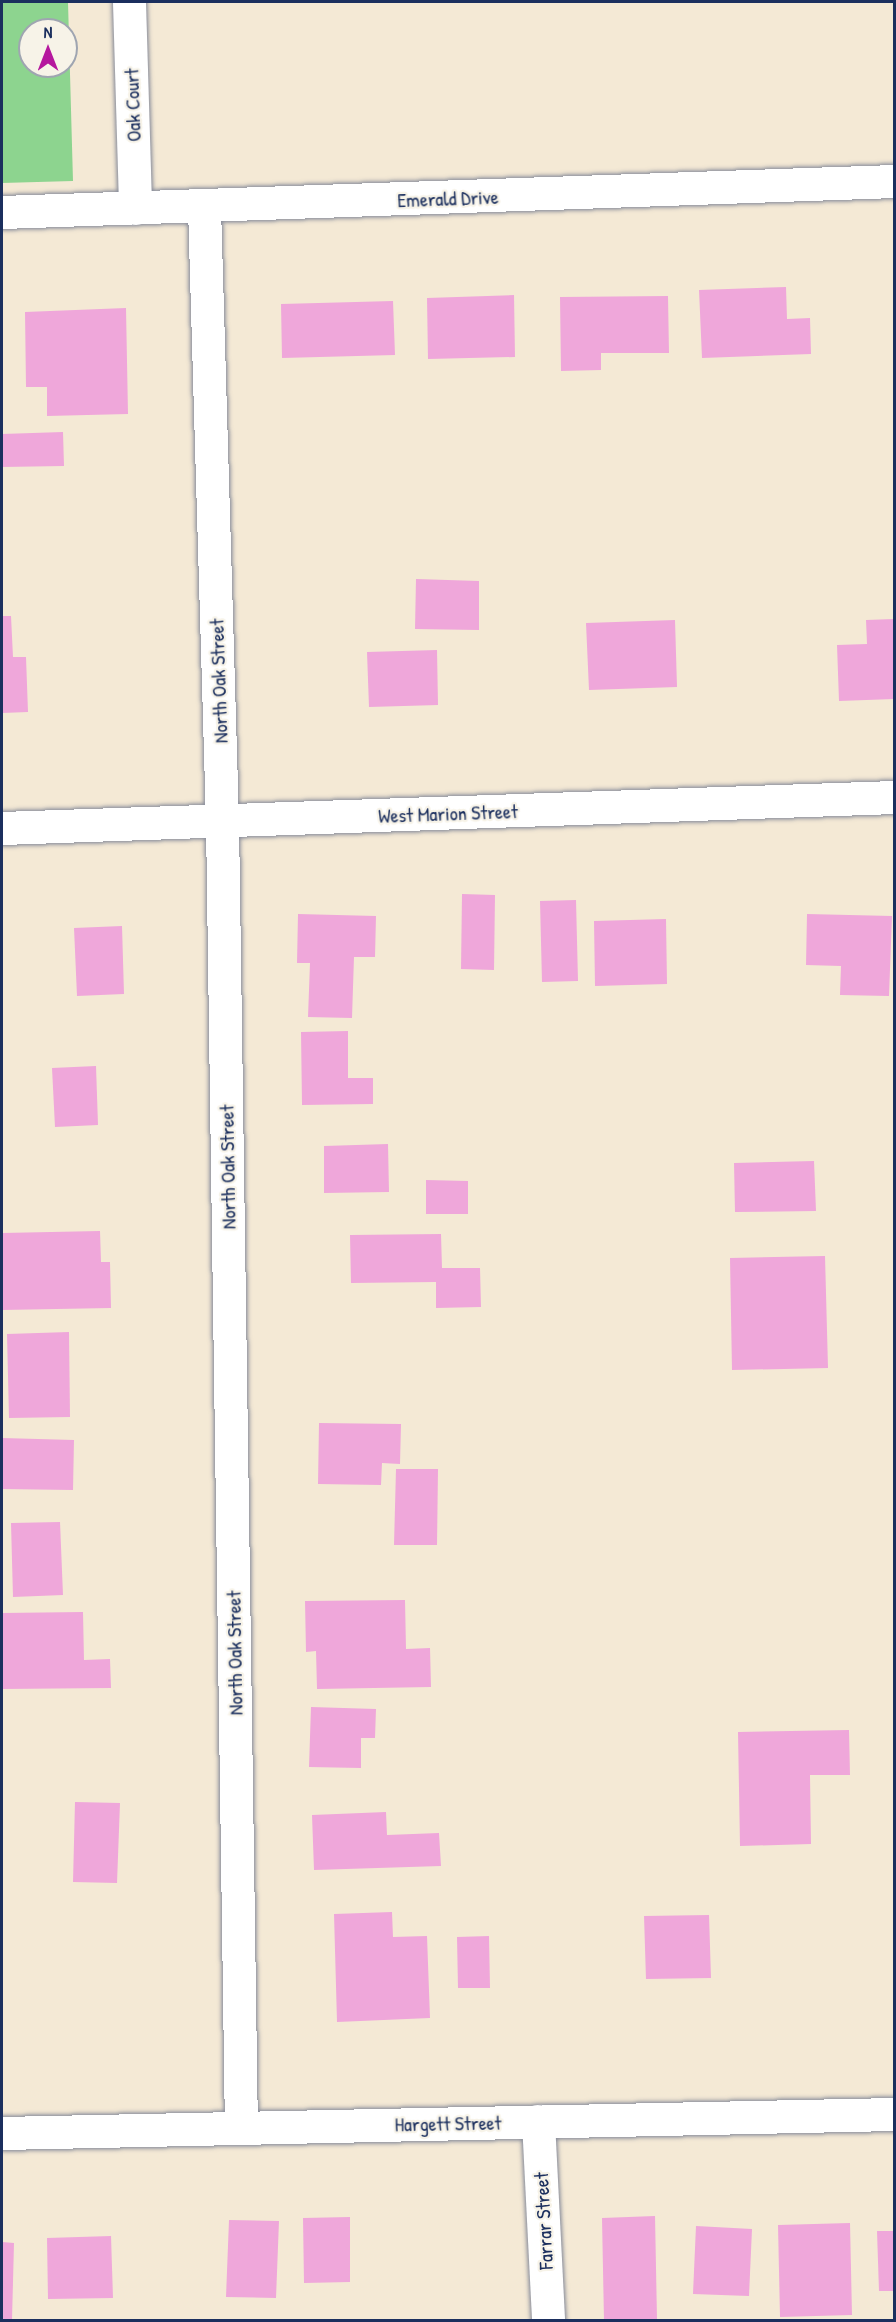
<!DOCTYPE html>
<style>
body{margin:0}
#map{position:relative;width:896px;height:2322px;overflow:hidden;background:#f4e9d5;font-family:"Patrick Hand",sans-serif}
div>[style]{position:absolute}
.green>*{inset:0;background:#8dd48f}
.building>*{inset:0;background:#efa7da}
.roads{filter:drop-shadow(0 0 2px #888c9a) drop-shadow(0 0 2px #888c9a)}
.street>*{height:33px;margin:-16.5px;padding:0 16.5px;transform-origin:16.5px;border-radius:16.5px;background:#fff}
.secondary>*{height:33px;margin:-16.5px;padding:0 16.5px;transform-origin:16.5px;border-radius:16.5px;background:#fff}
span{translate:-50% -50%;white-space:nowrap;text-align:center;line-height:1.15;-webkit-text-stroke:4.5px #f7f3e8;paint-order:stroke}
.street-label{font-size:20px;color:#1b2f5e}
.frame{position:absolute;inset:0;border:3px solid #1b2f5e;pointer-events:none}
.north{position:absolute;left:18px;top:18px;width:60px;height:60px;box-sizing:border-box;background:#f7f3e8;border:2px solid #9fa5b1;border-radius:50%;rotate:0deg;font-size:16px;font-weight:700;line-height:24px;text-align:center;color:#1b2f5e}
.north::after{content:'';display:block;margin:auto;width:21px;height:27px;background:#b5179e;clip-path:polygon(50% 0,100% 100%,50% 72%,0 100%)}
</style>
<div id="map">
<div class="green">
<i style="clip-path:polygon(evenodd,2px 2px,68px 2px,73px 181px,2px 183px,2px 2px,30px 30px,66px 30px,66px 66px,30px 66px,30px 30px)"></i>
</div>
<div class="building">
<i style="clip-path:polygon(786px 287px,787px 319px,810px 318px,811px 354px,702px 358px,699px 290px)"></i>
<i style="clip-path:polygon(514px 295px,515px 357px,428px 359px,427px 298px)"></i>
<i style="clip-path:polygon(668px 296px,669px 353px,601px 353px,601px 370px,561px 371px,560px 297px)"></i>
<i style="clip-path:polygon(393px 301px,395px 355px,282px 358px,281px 304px)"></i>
<i style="clip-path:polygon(126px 308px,128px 414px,47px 416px,47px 387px,26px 387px,25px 312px)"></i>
<i style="clip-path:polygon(63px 432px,64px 466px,2px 467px,2px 434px)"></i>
<i style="clip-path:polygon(416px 579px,479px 581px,479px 630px,415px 629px)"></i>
<i style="clip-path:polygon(2px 616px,11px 616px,13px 657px,26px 657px,28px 712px,2px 713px)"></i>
<i style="clip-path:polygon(894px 619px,894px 699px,839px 701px,837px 645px,867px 644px,866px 620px)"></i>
<i style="clip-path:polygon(675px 620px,677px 687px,589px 690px,586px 623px)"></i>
<i style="clip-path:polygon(437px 650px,438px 705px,369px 707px,367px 652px)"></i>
<i style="clip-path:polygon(462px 894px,495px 895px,494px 970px,461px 969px)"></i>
<i style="clip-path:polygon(576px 900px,578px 981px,542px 982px,540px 901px)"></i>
<i style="clip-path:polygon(298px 914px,376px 916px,375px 957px,354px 957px,352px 1018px,308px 1017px,310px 963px,297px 963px)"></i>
<i style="clip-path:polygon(807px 914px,892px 916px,889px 996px,840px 995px,841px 966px,806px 965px)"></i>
<i style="clip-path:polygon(666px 919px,667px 984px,595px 986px,594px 921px)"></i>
<i style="clip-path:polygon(122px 926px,124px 994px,77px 996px,74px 928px)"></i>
<i style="clip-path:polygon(348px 1031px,348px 1078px,373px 1078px,373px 1104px,302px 1105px,301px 1032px)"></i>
<i style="clip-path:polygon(96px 1066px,98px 1125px,55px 1127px,52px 1068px)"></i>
<i style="clip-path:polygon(388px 1144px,389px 1192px,324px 1193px,324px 1146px)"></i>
<i style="clip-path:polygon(814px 1161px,816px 1211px,735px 1212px,734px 1163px)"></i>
<i style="clip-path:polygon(426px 1180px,468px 1181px,468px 1214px,426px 1214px)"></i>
<i style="clip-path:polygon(100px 1231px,101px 1262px,110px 1262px,111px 1308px,2px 1310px,2px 1233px)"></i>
<i style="clip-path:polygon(441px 1234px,442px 1268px,480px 1268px,481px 1307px,436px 1308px,436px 1282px,351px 1283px,350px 1235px)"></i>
<i style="clip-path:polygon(825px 1256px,828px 1368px,732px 1370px,730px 1258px)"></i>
<i style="clip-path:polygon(69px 1332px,70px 1417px,9px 1418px,7px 1334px)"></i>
<i style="clip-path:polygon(319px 1423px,401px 1424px,400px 1464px,382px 1463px,381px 1485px,318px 1484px)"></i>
<i style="clip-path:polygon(2px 1438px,74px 1440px,73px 1490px,2px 1489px)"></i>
<i style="clip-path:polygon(396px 1469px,438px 1469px,437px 1545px,394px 1545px)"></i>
<i style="clip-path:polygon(60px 1522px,63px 1595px,13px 1597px,11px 1523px)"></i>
<i style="clip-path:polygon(405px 1600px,406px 1649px,430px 1648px,431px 1687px,317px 1689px,316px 1651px,306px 1652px,305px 1601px)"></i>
<i style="clip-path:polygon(83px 1612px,84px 1660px,110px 1659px,111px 1688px,2px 1689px,2px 1613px)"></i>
<i style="clip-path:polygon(311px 1707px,376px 1709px,375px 1738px,361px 1738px,361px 1768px,309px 1767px)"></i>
<i style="clip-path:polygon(849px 1730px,850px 1775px,810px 1775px,811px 1844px,740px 1846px,738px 1732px)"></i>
<i style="clip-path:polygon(75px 1802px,120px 1803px,117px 1883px,73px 1882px)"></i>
<i style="clip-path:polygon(386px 1812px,387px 1835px,439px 1833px,441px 1866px,314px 1870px,312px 1815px)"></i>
<i style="clip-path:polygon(392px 1912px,393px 1937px,427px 1936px,430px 2018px,337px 2022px,334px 1914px)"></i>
<i style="clip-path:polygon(709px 1915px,711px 1978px,646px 1979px,644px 1916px)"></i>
<i style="clip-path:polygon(489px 1936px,490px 1988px,458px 1988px,457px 1937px)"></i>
<i style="clip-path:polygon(655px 2216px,657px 2319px,604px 2320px,602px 2218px)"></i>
<i style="clip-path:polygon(350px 2217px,350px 2282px,304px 2283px,303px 2218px)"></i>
<i style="clip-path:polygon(229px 2220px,279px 2221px,276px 2298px,226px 2297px)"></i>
<i style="clip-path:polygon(850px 2223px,852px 2315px,780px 2317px,778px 2225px)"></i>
<i style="clip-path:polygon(696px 2226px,752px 2229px,749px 2296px,693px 2294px)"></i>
<i style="clip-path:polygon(877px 2231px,894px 2231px,894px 2291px,879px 2291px)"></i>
<i style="clip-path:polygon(111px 2236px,113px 2298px,48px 2299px,47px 2238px)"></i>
<i style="clip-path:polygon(2px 2242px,14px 2243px,12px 2320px,2px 2320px)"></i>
</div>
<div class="roads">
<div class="street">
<i style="left:129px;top:2px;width:206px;rotate:88.3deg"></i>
<i style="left:204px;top:207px;width:614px;rotate:88.32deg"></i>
<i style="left:222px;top:821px;width:1307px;rotate:89.17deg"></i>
<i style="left:2px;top:212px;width:893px;rotate:-1.99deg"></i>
<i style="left:2px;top:828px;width:893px;rotate:-1.99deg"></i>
<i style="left:538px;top:2121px;width:199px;rotate:87.1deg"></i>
</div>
<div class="secondary">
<i style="left:2px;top:2133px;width:892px;rotate:-1.22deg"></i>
</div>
</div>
<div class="street-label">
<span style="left:132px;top:105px;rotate:-92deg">Oak Court</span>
<span style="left:448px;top:198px;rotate:-2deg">Emerald Drive</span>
<span style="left:218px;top:681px;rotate:-92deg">North Oak Street</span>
<span style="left:448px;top:813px;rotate:-2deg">West Marion Street</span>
<span style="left:227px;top:1167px;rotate:-91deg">North Oak Street</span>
<span style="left:234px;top:1653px;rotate:-91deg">North Oak Street</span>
<span style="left:448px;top:2123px;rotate:-1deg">Hargett Street</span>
<span style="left:543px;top:2221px;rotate:-93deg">Farrar Street</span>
</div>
<div class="frame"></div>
<div class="north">N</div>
</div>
